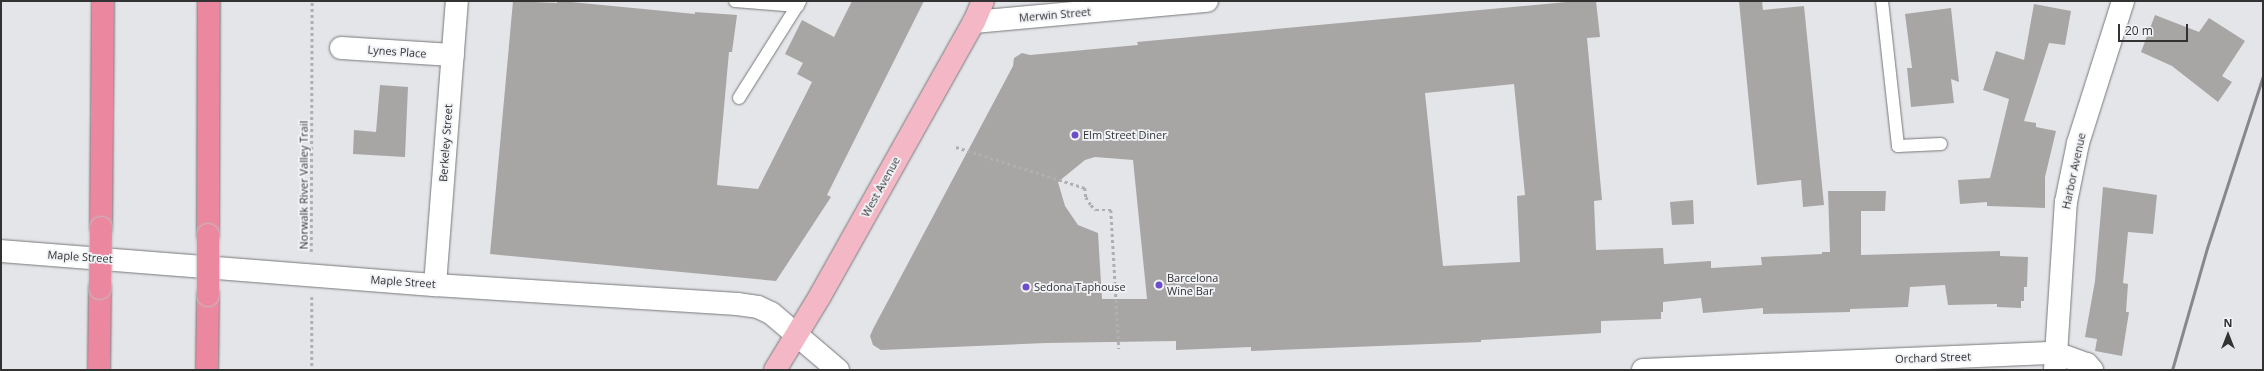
<!DOCTYPE html>
<style>
body{margin:0}
#map{position:relative;width:2264px;height:371px;overflow:hidden;background:#e4e5e8;font-family:"Open Sans",sans-serif}
div>[style]{position:absolute}
.building>*{inset:0;background:#a8a6a4}
.path>*{height:2.5px;margin-top:-1.25px;transform-origin:0;background:repeating-linear-gradient(90deg,#afafb2 0 3px,transparent 0 6px)}
.roads{filter:drop-shadow(0 0 1px #77787a) drop-shadow(0 0 1px #77787a)}
.service>*{height:12px;margin:-6px;padding:0 6px;transform-origin:6px;border-radius:6px;background:#fff}
.minor>*{height:22px;margin:-11px;padding:0 11px;transform-origin:11px;border-radius:11px;background:#fff}
.secondary>*{height:22px;margin:-11px;padding:0 11px;transform-origin:11px;border-radius:11px;background:#fff}
.primary>*{height:22px;margin:-11px;padding:0 11px;transform-origin:11px;border-radius:11px;background:#f3b7c5}
.motorway>*{height:22px;margin:-11px;padding:0 11px;transform-origin:11px;border-radius:11px;background:#eb879f}
.rail>*{height:3px;margin:-1.5px;padding:0 1.5px;transform-origin:1.5px;border-radius:1.5px;background:#87888a}
.bridges{filter:drop-shadow(0 0 1px #c2c2c2) drop-shadow(0 0 1px #c2c2c2)}
.motorway-bridge>*{height:22px;margin:-11px;padding:0 11px;transform-origin:11px;border-radius:11px;background:#eb879f}
.dots>*{width:11px;height:11px;translate:-50% -50%;box-sizing:border-box;border:2px solid #f1f3f6;border-radius:50%}
span{translate:-50% -50%;white-space:nowrap;text-align:center;line-height:1.15;-webkit-text-stroke:3.5px #f1f3f6;paint-order:stroke}
.street-label{font-size:11px;color:#323233}
.poi-label{font-size:11px;color:#323233}
.left{translate:0 -50%;text-align:left}
.frame{position:absolute;inset:0;border:2px solid #323233;pointer-events:none}
.north{position:absolute;left:2208px;top:315px;width:40px;height:40px;-webkit-text-stroke:3px #f1f3f6;paint-order:stroke;rotate:0deg;font-size:11px;font-weight:700;line-height:16px;text-align:center;color:#323233}
.north::after{content:'';display:block;margin:auto;width:14px;height:18px;background:#323233;clip-path:polygon(50% 0,100% 100%,50% 72%,0 100%)}
.scale{position:absolute;left:2118px;top:24px;width:70px;height:18px;box-sizing:border-box;border:2px solid #323233;border-top:0;padding-left:5px;font-size:12px;line-height:14px;white-space:nowrap;color:#323233;-webkit-text-stroke:3px #f1f3f6;paint-order:stroke}
</style>
<div id="map">
<div class="building">
<i style="clip-path:polygon(513px 1px,557px 3px,557px 1px,561px 1px,695px 14px,695px 12px,737px 15px,732px 52px,729px 52px,717px 185px,758px 189px,812px 82px,797px 74px,803px 63px,785px 54px,802px 20px,834px 37px,852px 1px,924px 1px,827px 195px,831px 197px,776px 281px,490px 254px)"></i>
<i style="clip-path:polygon(evenodd,1577px 1px,1596px 1px,1600px 37px,1587px 38px,1602px 200px,1594px 201px,1596px 250px,1663px 248px,1664px 264px,1711px 261px,1711px 268px,1762px 265px,1761px 257px,1822px 254px,1822px 252px,1830px 252px,1828px 191px,1886px 191px,1885px 211px,1861px 211px,1861px 255px,2000px 251px,2000px 256px,2028px 257px,2027px 287px,2024px 287px,2024px 301px,2021px 301px,2021px 308px,1997px 307px,1997px 304px,1948px 305px,1945px 285px,1910px 287px,1908px 307px,1850px 309px,1850px 312px,1763px 314px,1763px 308px,1703px 313px,1701px 298px,1663px 302px,1663px 312px,1661px 312px,1661px 319px,1601px 321px,1601px 333px,1481px 340px,1481px 342px,1251px 351px,1251px 347px,1176px 350px,1176px 341px,1046px 343px,881px 350px,873px 345px,870px 336px,873px 329px,1013px 66px,1014px 58px,1022px 53px,1030px 55px,1138px 45px,1137px 42px,1577px 1px,1514px 84px,1525px 195px,1517px 196px,1520px 262px,1443px 266px,1425px 93px,1514px 84px,1577px 1px,1095px 157px,1133px 160px,1147px 299px,1102px 299px,1098px 233px,1078px 225px,1065px 206px,1058px 182px,1085px 160px,1095px 157px)"></i>
<i style="clip-path:polygon(1739px 1px,1762px 1px,1763px 10px,1804px 6px,1824px 205px,1803px 207px,1801px 180px,1757px 185px)"></i>
<i style="clip-path:polygon(2034px 4px,2071px 11px,2065px 45px,2049px 43px,2024px 121px,2036px 123px,2036px 127px,2056px 131px,2045px 177px,2045px 208px,1987px 206px,1987px 202px,1960px 204px,1958px 180px,1990px 178px,2009px 99px,1983px 90px,1996px 51px,2024px 60px)"></i>
<i style="clip-path:polygon(1951px 8px,1959px 82px,1951px 79px,1954px 103px,1911px 107px,1907px 68px,1912px 68px,1905px 14px)"></i>
<i style="clip-path:polygon(2155px 15px,2199px 32px,2209px 18px,2245px 41px,2222px 76px,2232px 82px,2218px 102px,2172px 66px,2141px 52px)"></i>
<i style="clip-path:polygon(380px 85px,408px 87px,405px 157px,353px 154px,354px 130px,376px 132px)"></i>
<i style="clip-path:polygon(2103px 187px,2157px 195px,2153px 234px,2128px 232px,2123px 283px,2128px 284px,2126px 312px,2129px 312px,2122px 356px,2095px 351px,2097px 339px,2085px 337px,2095px 281px)"></i>
<i style="clip-path:polygon(1693px 200px,1694px 224px,1672px 225px,1670px 202px)"></i>
</div>
<div class="path">
<i style="left:956px;top:147px;width:135px;rotate:17.6deg"></i>
<i style="left:1085px;top:188px;width:9px;rotate:84deg"></i>
<i style="left:1086px;top:197px;width:9px;rotate:58deg"></i>
<i style="left:1091px;top:205px;width:7px;rotate:45deg"></i>
<i style="left:1096px;top:210px;width:15px"></i>
<i style="left:1111px;top:210px;width:139px;rotate:86.7deg"></i>
<i style="left:311px;top:252px;width:251px;rotate:-89.8deg"></i>
<i style="left:312px;top:297px;width:73px;rotate:90deg"></i>
</div>
<div class="roads">
<div class="service">
<i style="left:735px;top:1px;width:63px;rotate:4.5deg"></i>
<i style="left:1882px;top:1px;width:146px;rotate:83.7deg"></i>
<i style="left:1898px;top:146px;width:43px;rotate:-2.7deg"></i>
<i style="left:739px;top:98px;width:115px;rotate:-57.8deg"></i>
</div>
<div class="minor">
<i style="left:974px;top:22px;width:234px;rotate:-5.2deg"></i>
<i style="left:341px;top:48px;width:112px;rotate:3.6deg"></i>
<i style="left:1px;top:251px;width:435px;rotate:4.5deg"></i>
<i style="left:435px;top:285px;width:303px;rotate:3.6deg"></i>
<i style="left:737px;top:304px;width:21px;rotate:8deg"></i>
<i style="left:758px;top:307px;width:14px;rotate:25deg"></i>
<i style="left:771px;top:313px;width:88px;rotate:40.4deg"></i>
<i style="left:435px;top:285px;width:285px;rotate:-85.6deg"></i>
<i style="left:1643px;top:370px;width:413px;rotate:-2.4deg"></i>
<i style="left:2056px;top:353px;width:33px;rotate:20deg"></i>
<i style="left:2087px;top:364px;width:8px;rotate:50deg"></i>
</div>
<div class="secondary">
<i style="left:2055px;top:370px;width:168px;rotate:-86.3deg"></i>
<i style="left:2066px;top:202px;width:60px;rotate:-78.5deg"></i>
<i style="left:2078px;top:143px;width:149px;rotate:-72.4deg"></i>
</div>
<div class="primary">
<i style="left:775px;top:370px;width:87px;rotate:-58.7deg"></i>
<i style="left:820px;top:296px;width:314px;rotate:-60.7deg"></i>
<i style="left:974px;top:22px;width:23px;rotate:-67deg"></i>
</div>
<div class="motorway">
<i style="left:101px;top:228px;width:227px;rotate:-89.5deg"></i>
<i style="left:208px;top:235px;width:234px;rotate:-89.8deg"></i>
<i style="left:99px;top:370px;width:82px;rotate:-89.3deg"></i>
<i style="left:207px;top:370px;width:75px;rotate:-89.2deg"></i>
</div>
</div>
<div class="rail">
<i style="left:2172px;top:370px;width:127px;rotate:-74deg"></i>
<i style="left:2207px;top:248px;width:181px;rotate:-72deg"></i>
</div>
<div class="bridges">
<div class="motorway-bridge">
<i style="left:100px;top:288px;width:60px;rotate:-89deg"></i>
<i style="left:208px;top:295px;width:60px;rotate:-90deg"></i>
</div>
</div>
<div class="dots">
<i style="left:1075px;top:135px;background:#6e4ec8"></i>
<i style="left:1159px;top:285px;background:#6e4ec8"></i>
<i style="left:1026px;top:287px;background:#6e4ec8"></i>
</div>
<div class="street-label">
<span style="left:1055px;top:15px;rotate:-5deg">Merwin Street</span>
<span style="left:397px;top:52px;rotate:4deg">Lynes Place</span>
<span style="left:446px;top:143px;rotate:-86deg">Berkeley Street</span>
<span style="left:2074px;top:171px;rotate:-78deg">Harbor Avenue</span>
<span style="left:304px;top:185px;rotate:-90deg">Norwalk River Valley Trail</span>
<span style="left:881px;top:187px;rotate:-61deg">West Avenue</span>
<span style="left:80px;top:257px;rotate:4deg">Maple Street</span>
<span style="left:403px;top:282px;rotate:4deg">Maple Street</span>
<span style="left:1933px;top:358px;rotate:-2deg">Orchard Street</span>
</div>
<div class="poi-label">
<span class="left" style="left:1083px;top:135px">Elm Street Diner</span>
<span class="left" style="left:1167px;top:285px">Barcelona<br>Wine Bar</span>
<span class="left" style="left:1034px;top:287px">Sedona Taphouse</span>
</div>
<div class="frame"></div>
<div class="north">N</div>
<div class="scale">20 m</div>
</div>
